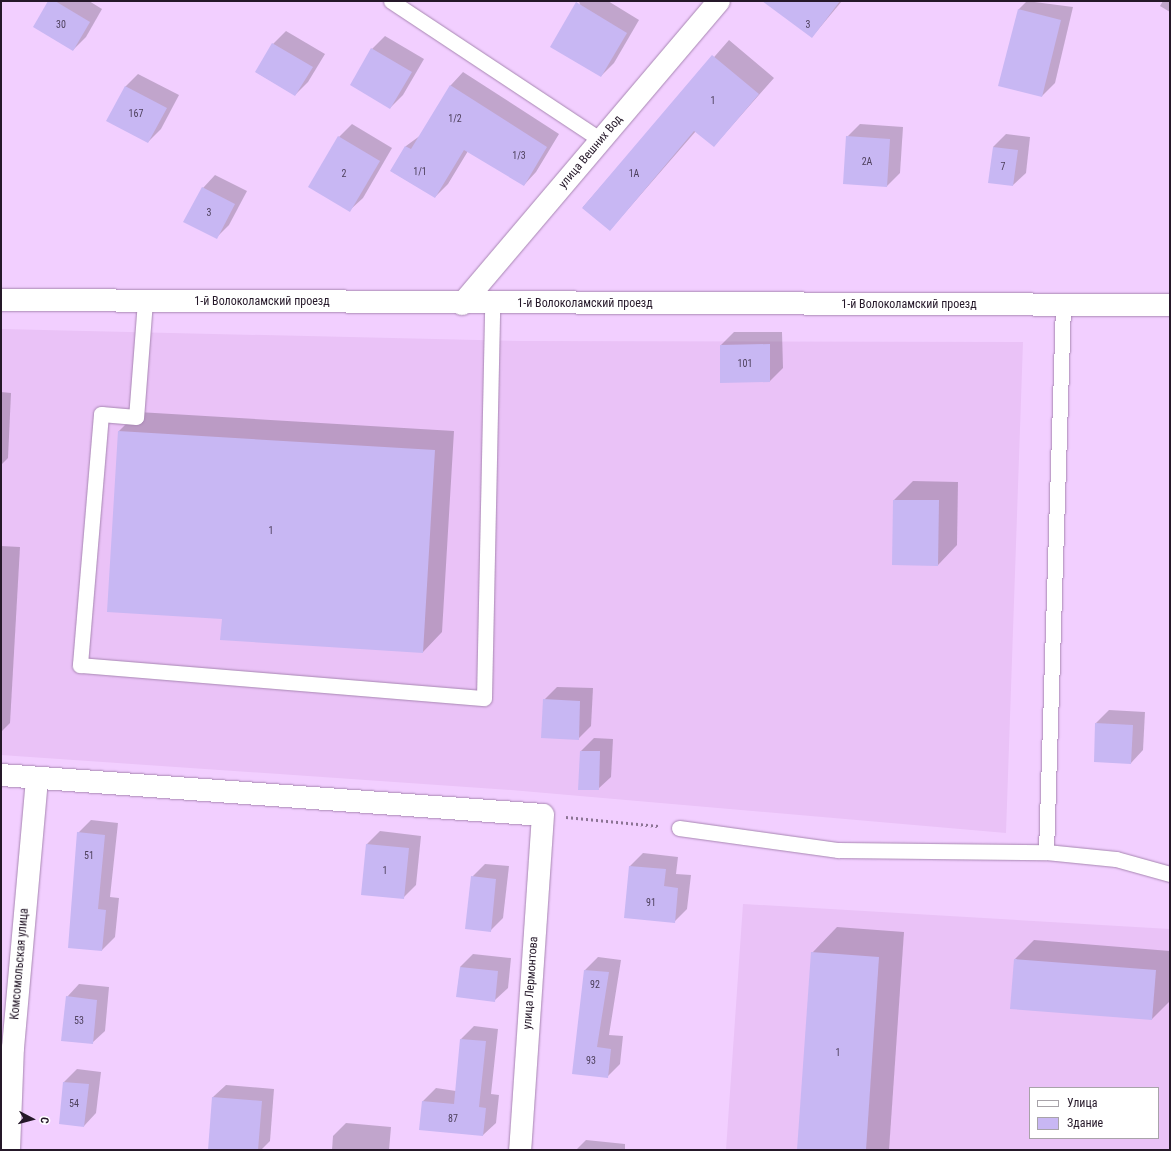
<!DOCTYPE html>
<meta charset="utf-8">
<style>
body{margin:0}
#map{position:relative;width:1171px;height:1151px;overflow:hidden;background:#f2cfff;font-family:"Roboto Condensed",sans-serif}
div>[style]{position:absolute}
.built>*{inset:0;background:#eac2f7}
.shadow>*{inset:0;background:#0003}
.building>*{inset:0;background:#c8b7f3}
.path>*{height:2.5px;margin-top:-1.25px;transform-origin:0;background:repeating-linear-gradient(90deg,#8c7494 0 2px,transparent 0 5px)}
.roads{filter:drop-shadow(0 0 1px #a786b2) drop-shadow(0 0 1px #a786b2)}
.service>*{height:15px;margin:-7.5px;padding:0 7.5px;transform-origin:7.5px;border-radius:7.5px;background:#fff}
.minor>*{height:22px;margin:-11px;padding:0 11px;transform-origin:11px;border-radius:11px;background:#fff}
span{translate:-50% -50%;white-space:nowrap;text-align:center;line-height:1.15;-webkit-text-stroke:3px #fff;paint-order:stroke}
.number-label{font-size:10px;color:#4e405c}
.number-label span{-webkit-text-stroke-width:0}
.street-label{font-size:12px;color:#251829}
.frame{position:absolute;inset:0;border:2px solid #251829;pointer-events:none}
.legend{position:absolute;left:1029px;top:1087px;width:130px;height:52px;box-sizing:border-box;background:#fff;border:1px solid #a8a3a9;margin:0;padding:5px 7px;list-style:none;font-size:12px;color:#251829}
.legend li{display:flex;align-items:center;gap:8px;height:20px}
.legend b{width:20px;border:1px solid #a8a3a9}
.north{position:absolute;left:12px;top:1099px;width:40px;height:40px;-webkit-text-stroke:3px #fff;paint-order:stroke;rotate:96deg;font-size:11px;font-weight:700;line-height:16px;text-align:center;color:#251829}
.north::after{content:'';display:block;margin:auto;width:14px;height:18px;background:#251829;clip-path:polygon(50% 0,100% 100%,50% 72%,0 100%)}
</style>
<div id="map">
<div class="built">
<i style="clip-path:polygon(1px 329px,521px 341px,1023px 342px,1006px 833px,511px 790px,1px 755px)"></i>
<i style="clip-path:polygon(evenodd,743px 904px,1170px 929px,1170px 1150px,726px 1150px,743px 904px,1030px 1088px,1158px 1088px,1158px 1138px,1030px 1138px,1030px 1088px)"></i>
</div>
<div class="shadow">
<i style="clip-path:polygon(49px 1px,89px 1px,102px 9px,86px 37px,73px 50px)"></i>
<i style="clip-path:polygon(579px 1px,608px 1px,639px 20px,614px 63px,601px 76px)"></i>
<i style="clip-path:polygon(785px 1px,842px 1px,812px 37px)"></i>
<i style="clip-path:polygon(1027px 1px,1073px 7px,1055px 83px,1042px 96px,1018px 10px)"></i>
<i style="clip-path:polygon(1163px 1px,1170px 1px,1170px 12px,1160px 6px)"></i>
<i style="clip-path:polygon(286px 31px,325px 54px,308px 82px,295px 95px,256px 72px,273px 44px)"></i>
<i style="clip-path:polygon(385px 36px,424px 59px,403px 95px,390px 108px,372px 49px)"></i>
<i style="clip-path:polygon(729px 40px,774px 78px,714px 146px,696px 131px,610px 230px,583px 207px)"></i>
<i style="clip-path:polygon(463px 72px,559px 134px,536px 172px,524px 185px,468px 151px,448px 184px,435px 197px,391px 171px,406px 146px,421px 135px,451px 85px)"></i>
<i style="clip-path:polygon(138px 74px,179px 95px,161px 129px,148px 142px,125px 87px)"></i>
<i style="clip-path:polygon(352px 124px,392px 148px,363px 198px,350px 210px,339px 137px)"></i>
<i style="clip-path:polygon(860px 124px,903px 127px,900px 173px,887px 186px,847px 137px)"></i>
<i style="clip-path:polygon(1006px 134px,1030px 137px,1026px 173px,1013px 185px,993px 147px)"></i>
<i style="clip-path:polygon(215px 175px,247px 191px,229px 225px,216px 238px,203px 188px)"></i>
<i style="clip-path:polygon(734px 332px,782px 332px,783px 368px,770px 381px,721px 345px)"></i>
<i style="clip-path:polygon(1px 392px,11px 393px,8px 458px,1px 465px)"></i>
<i style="clip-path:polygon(138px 412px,454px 431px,442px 632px,423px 652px,223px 618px,108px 611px,119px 431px)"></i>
<i style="clip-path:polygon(913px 481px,958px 482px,957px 545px,938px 565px,893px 564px,894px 500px)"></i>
<i style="clip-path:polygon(1px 546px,20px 547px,10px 723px,1px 732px)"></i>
<i style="clip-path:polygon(557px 687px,593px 688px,591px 726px,578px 739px,544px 700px)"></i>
<i style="clip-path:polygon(1109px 710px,1145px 712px,1143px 750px,1131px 763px,1096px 723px)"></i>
<i style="clip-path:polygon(594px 738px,613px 739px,611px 777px,598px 789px,579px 789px,581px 751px)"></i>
<i style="clip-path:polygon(91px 820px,118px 823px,110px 897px,119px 898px,115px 937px,102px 950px,69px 947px,78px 833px)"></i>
<i style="clip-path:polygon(380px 831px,421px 836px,416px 885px,403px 898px,362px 894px,367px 844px)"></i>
<i style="clip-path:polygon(643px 853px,678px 857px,676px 874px,691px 875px,687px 909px,674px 922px,625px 917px,630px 866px)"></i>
<i style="clip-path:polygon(485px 864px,509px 866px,503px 918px,490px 931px,472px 877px)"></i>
<i style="clip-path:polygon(837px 927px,904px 932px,889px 1150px,798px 1150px,812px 953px)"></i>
<i style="clip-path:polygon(1034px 940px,1170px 951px,1170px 1001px,1152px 1019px,1015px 959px)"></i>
<i style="clip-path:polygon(473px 954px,511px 958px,508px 988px,495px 1000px,460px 967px)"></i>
<i style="clip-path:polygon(598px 957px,621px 960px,609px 1035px,623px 1036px,620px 1064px,607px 1077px,573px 1073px,585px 970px)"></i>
<i style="clip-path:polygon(79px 984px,109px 987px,105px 1031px,92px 1043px,67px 997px)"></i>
<i style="clip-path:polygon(474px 1026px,498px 1029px,491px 1094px,499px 1095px,496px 1123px,483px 1135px,420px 1129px,423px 1101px,436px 1088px,456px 1091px,461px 1039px)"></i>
<i style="clip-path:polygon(77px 1069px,101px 1072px,96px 1113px,84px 1126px,60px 1123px,64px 1082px)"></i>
<i style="clip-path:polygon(226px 1085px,274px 1089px,270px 1141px,261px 1150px,212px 1150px,213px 1097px)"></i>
<i style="clip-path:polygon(346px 1123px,391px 1127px,389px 1150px,332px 1150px,333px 1136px)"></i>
<i style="clip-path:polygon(586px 1140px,625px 1144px,625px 1150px,576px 1150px)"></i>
</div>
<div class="building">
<i style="clip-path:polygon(48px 1px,55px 1px,90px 22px,73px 51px,33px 27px)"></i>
<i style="clip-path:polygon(762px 1px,840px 1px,812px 38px)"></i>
<i style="clip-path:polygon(576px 2px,627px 33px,601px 77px,550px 47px)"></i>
<i style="clip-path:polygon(1018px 9px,1061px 20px,1042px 97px,998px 86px)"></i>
<i style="clip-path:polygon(272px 43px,313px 67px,295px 96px,255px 72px)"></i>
<i style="clip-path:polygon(371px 48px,412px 72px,390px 109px,350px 85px)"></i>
<i style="clip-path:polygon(712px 55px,759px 94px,714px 147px,694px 131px,610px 231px,582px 208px)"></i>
<i style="clip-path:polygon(450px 85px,547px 147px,524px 186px,464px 150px,435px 198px,390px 171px,405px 146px,411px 149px)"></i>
<i style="clip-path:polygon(125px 86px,167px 108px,148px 143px,106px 121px)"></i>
<i style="clip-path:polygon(338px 136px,380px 161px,350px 212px,308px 187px)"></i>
<i style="clip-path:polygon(846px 136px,890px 139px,887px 187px,843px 184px)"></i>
<i style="clip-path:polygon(993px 147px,1018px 150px,1013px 186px,988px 183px)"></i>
<i style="clip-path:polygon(202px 187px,235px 204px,217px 239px,183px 222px)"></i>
<i style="clip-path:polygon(770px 344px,770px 382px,720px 383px,720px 345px)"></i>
<i style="clip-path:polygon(118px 431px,435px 450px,423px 653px,220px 640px,222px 619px,107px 612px)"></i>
<i style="clip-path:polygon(893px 500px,939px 500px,938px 566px,892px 565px)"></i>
<i style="clip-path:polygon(543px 699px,580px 701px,579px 740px,541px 738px)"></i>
<i style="clip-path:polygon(1095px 723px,1133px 725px,1131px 764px,1094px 762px)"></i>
<i style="clip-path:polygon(580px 751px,600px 751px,599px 790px,578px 790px)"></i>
<i style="clip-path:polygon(77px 832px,105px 835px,98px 909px,106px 910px,102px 951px,68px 948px)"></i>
<i style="clip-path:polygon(366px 844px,409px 848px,404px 899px,361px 895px)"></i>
<i style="clip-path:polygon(629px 866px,666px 869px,664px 886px,678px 888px,675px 923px,624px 918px)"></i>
<i style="clip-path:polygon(471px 876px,496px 879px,491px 932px,465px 929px)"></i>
<i style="clip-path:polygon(811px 952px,879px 957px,866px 1150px,797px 1150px)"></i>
<i style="clip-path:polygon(1014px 959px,1156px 970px,1152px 1020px,1010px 1009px)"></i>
<i style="clip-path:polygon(460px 967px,498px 971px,495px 1002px,456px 997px)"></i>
<i style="clip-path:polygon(584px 970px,609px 972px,597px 1047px,611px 1049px,608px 1078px,572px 1074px)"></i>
<i style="clip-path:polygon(66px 996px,97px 1000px,93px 1044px,61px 1041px)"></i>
<i style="clip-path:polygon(460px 1039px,486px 1041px,479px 1107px,486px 1108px,483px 1136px,419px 1130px,422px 1101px,454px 1104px)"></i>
<i style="clip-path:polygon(63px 1082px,89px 1084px,84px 1127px,59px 1124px)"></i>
<i style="clip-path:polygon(212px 1097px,262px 1101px,258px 1150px,208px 1150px)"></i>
</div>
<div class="path">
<i style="left:566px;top:817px;width:93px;rotate:5.5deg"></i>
</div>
<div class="roads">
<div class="service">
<i style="left:391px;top:1px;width:252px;rotate:33.5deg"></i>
<i style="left:145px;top:301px;width:116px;rotate:94.4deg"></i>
<i style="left:136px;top:417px;width:35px;rotate:-175deg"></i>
<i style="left:101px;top:414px;width:252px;rotate:94.8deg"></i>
<i style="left:80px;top:665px;width:405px;rotate:4.7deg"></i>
<i style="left:484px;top:698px;width:394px;rotate:-88.8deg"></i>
<i style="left:679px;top:828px;width:161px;rotate:7.9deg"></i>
<i style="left:838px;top:850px;width:208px;rotate:0.6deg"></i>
<i style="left:1046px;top:852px;width:547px;rotate:-88.22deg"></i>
<i style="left:1046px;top:852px;width:70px;rotate:5.7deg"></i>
<i style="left:1116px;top:859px;width:56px;rotate:15.5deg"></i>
</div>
<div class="minor">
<i style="left:1px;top:300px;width:1169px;rotate:0.25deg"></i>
<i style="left:462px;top:304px;width:397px;rotate:-49.7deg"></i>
<i style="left:1px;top:775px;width:543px;rotate:4.22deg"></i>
<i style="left:543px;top:815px;width:336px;rotate:93.9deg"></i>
<i style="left:9px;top:1150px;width:102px;rotate:-87.8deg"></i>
<i style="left:13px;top:1048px;width:271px;rotate:-84.9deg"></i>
</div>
</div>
<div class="number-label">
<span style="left:61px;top:25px">30</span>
<span style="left:808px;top:25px">3</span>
<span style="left:713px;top:101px">1</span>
<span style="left:136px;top:114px">167</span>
<span style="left:455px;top:119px">1/2</span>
<span style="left:519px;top:156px">1/3</span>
<span style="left:867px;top:162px">2А</span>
<span style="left:1003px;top:167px">7</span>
<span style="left:420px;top:172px">1/1</span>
<span style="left:344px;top:174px">2</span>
<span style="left:634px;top:174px">1А</span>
<span style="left:209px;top:213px">3</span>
<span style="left:745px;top:364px">101</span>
<span style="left:271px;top:531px">1</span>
<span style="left:89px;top:856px">51</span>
<span style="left:385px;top:871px">1</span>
<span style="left:651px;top:903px">91</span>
<span style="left:595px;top:985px">92</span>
<span style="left:79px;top:1021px">53</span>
<span style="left:838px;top:1053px">1</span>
<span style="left:591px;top:1061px">93</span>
<span style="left:74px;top:1104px">54</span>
<span style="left:453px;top:1119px">87</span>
</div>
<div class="street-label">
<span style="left:591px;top:152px;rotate:-50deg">улица Вешних Вод</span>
<span style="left:262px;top:302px">1-й Волоколамский проезд</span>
<span style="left:585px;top:304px">1-й Волоколамский проезд</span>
<span style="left:909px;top:305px">1-й Волоколамский проезд</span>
<span style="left:20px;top:964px;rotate:-85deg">Комсомольская улица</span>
<span style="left:531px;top:983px;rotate:-86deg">улица Лермонтова</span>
</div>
<div class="frame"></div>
<ul class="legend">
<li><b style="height:5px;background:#fff"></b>Улица</li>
<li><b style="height:11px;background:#c8b7f3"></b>Здание</li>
</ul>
<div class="north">С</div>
</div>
